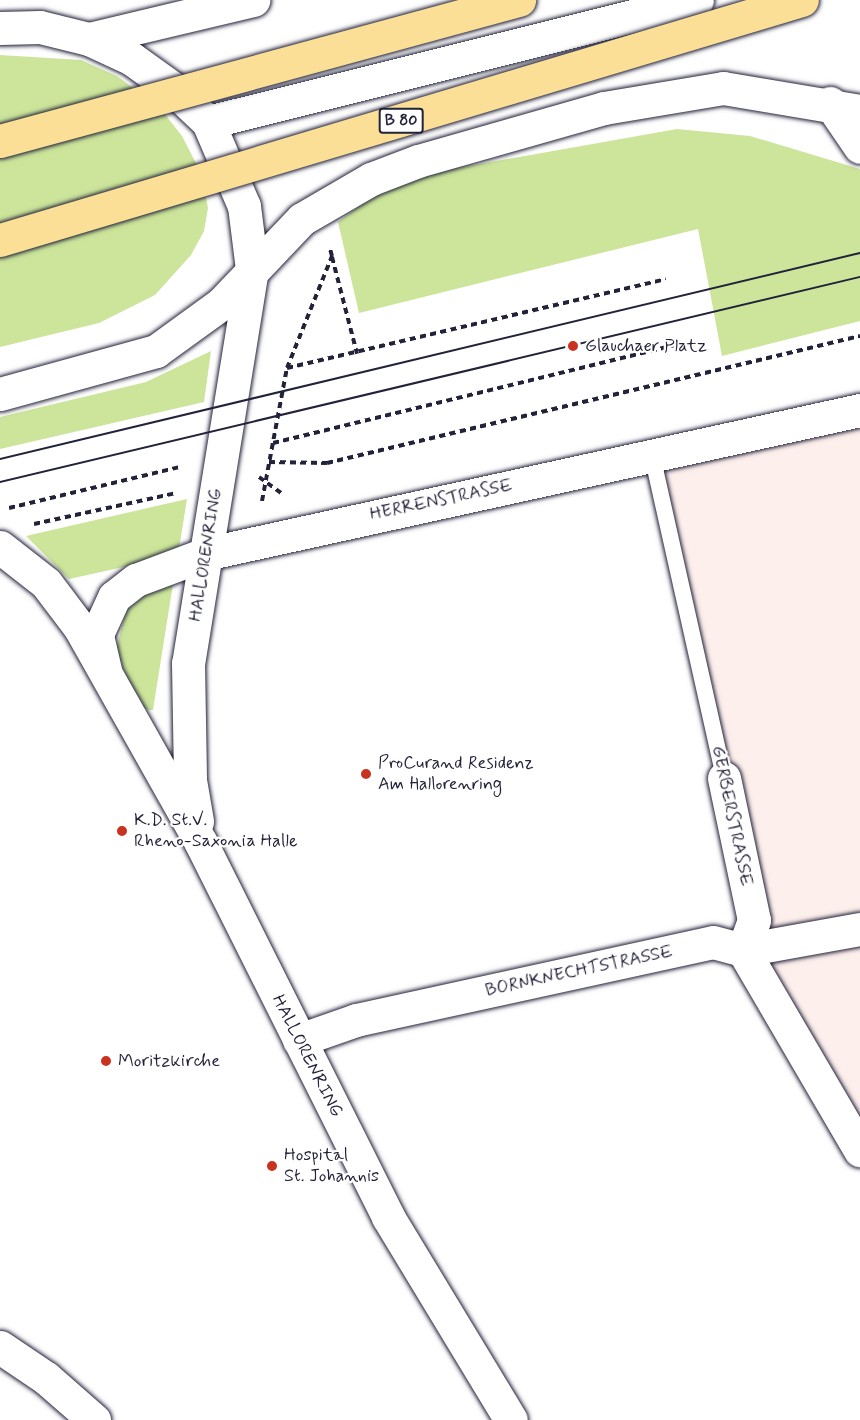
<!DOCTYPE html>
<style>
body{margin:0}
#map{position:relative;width:860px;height:1420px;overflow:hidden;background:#fff;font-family:Mynerve,sans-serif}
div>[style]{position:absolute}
.built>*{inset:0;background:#fdefec}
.green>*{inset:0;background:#cce59a}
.path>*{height:4px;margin-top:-2px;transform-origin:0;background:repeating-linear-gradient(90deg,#22223b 0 6px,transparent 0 10.5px)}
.roads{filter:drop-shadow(0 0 2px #22223b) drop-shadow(0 0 2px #22223b)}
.lane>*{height:16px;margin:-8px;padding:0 8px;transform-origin:8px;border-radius:8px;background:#fff}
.street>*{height:33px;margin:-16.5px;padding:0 16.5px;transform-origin:16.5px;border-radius:16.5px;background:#fff}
.secondary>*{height:33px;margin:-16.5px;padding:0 16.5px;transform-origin:16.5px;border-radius:16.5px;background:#fff}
.tram>*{height:1.5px;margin:-0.75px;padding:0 0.75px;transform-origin:0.75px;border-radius:0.75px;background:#22223b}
.bridges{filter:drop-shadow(0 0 2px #22223b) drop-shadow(0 0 2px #22223b)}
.primary-bridge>*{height:33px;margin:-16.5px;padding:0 16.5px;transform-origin:16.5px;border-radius:16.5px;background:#fbdf96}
.dots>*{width:16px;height:16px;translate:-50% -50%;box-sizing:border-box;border:3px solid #fff;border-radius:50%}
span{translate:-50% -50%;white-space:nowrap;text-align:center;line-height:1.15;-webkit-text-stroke:4.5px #fff;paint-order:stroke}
.shield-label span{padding:2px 4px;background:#fff;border:2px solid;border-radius:4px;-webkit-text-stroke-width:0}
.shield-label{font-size:16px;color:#22223b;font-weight:700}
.poi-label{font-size:18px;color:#22223b}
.left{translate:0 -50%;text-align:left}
.street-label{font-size:18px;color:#22223b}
</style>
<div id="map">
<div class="built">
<i style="clip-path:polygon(860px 394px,860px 1150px,743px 950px,754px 920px,650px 443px)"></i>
</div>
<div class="green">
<i style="clip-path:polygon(0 55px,81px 60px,117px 76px,160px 108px,182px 136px,201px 173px,208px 208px,204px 231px,191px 255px,155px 295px,99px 323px,0 347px)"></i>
<i style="clip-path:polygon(677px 129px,750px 136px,860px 169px,860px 321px,722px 356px,698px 229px,359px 313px,338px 222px,366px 201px,423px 174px)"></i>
<i style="clip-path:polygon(211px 351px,204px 402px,0 449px,0 417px,146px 382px)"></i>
<i style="clip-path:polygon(187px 499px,178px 555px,69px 579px,26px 536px)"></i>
<i style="clip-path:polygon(159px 583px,173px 584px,153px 710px,148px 710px,137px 702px,116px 650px,126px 611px)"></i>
</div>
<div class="path">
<i style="left:332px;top:257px;width:100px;rotate:75.5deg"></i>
<i style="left:287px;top:368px;width:389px;rotate:-13.2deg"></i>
<i style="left:273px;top:443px;width:419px;rotate:-13.7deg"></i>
<i style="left:269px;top:462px;width:58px;rotate:1deg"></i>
<i style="left:327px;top:463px;width:548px;rotate:-13.4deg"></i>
<i style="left:259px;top:477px;width:31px;rotate:36deg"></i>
<i style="left:262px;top:501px;width:135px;rotate:-79.4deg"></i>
<i style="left:287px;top:368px;width:121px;rotate:-68.1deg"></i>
<i style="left:332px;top:256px;width:7px;rotate:-106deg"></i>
<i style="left:9px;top:508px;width:176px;rotate:-13.5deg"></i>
<i style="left:34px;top:524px;width:145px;rotate:-12.3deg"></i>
</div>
<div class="roads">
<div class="lane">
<i style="left:652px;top:455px;width:331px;rotate:77.4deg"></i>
</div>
<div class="street">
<i style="left:830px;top:103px;width:53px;rotate:55.7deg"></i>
<i style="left:105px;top:670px;width:37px;rotate:-103deg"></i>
<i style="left:97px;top:634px;width:41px;rotate:-65.3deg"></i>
<i style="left:114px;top:597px;width:28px;rotate:-38deg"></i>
<i style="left:136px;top:580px;width:74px;rotate:-20.6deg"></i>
<i style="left:205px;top:554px;width:671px;rotate:-12.4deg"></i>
<i style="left:724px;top:778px;width:145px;rotate:78.1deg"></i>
<i style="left:754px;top:920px;width:32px;rotate:110deg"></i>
<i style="left:743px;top:950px;width:232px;rotate:59.7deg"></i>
<i style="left:299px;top:1040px;width:60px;rotate:-19.3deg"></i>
<i style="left:356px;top:1020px;width:365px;rotate:-12.3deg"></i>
<i style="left:713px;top:942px;width:31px;rotate:15deg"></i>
<i style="left:743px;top:950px;width:119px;rotate:-10.2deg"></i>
<i style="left:0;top:1347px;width:55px;rotate:34deg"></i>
<i style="left:46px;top:1378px;width:64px;rotate:41.2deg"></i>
</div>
<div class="secondary">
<i style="left:0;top:28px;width:40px;rotate:-1.4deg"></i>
<i style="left:40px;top:27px;width:50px;rotate:13.8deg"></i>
<i style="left:89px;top:39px;width:47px;rotate:24.9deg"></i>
<i style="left:132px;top:59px;width:48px;rotate:35.7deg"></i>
<i style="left:171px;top:87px;width:51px;rotate:43.4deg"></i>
<i style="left:208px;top:122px;width:91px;rotate:66.8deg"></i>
<i style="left:244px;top:206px;width:64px;rotate:82.8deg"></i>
<i style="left:252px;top:269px;width:399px;rotate:99.2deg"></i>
<i style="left:188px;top:663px;width:117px;rotate:89deg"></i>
<i style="left:190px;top:780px;width:42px;rotate:80.3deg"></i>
<i style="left:89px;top:39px;width:169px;rotate:-13.4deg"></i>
<i style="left:208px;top:122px;width:504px;rotate:-14.01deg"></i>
<i style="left:0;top:394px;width:162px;rotate:-15.4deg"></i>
<i style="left:156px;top:351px;width:82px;rotate:-36deg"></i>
<i style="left:222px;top:303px;width:116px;rotate:-46.4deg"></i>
<i style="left:302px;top:219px;width:80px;rotate:-30.1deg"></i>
<i style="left:371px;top:179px;width:50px;rotate:-21deg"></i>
<i style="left:418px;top:161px;width:193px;rotate:-15.9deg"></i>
<i style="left:604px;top:108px;width:121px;rotate:-9.5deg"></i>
<i style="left:723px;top:88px;width:139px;rotate:9.5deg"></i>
<i style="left:0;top:547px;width:58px;rotate:38deg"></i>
<i style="left:46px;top:583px;width:56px;rotate:52.9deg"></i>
<i style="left:80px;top:628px;width:247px;rotate:60.6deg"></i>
<i style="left:201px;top:843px;width:418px;rotate:63.4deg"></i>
<i style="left:388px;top:1217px;width:237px;rotate:58.8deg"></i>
</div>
</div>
<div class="tram">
<i style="left:0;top:459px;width:884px;rotate:-13.47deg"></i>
<i style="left:0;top:482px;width:884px;rotate:-13.41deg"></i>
</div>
<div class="bridges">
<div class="primary-bridge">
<i style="left:0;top:141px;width:538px;rotate:-15.2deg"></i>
<i style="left:0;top:240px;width:837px;rotate:-16.66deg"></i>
</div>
</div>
<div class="dots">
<i style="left:573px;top:346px;background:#c8321e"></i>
<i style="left:366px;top:774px;background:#c8321e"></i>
<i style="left:122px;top:831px;background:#c8321e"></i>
<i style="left:106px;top:1061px;background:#c8321e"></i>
<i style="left:272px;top:1166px;background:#c8321e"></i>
</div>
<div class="shield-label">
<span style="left:401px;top:121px">B 80</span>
</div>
<div class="poi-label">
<span class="left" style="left:585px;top:346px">Glauchaer Platz</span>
<span class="left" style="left:378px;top:774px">ProCurand Residenz<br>Am Hallorenring</span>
<span class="left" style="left:134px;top:831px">K.D. St.V.<br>Rheno-Saxonia Halle</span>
<span class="left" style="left:118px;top:1061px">Moritzkirche</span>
<span class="left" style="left:284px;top:1166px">Hospital<br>St. Johannis</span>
</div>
<div class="street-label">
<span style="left:441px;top:500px;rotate:-12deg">HERRENSTRASSE</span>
<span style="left:206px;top:555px;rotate:-81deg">HALLORENRING</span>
<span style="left:732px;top:816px;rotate:78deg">GERBERSTRASSE</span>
<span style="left:579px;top:971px;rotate:-12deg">BORNKNECHTSTRASSE</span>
<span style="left:307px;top:1056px;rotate:63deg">HALLORENRING</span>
</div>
</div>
